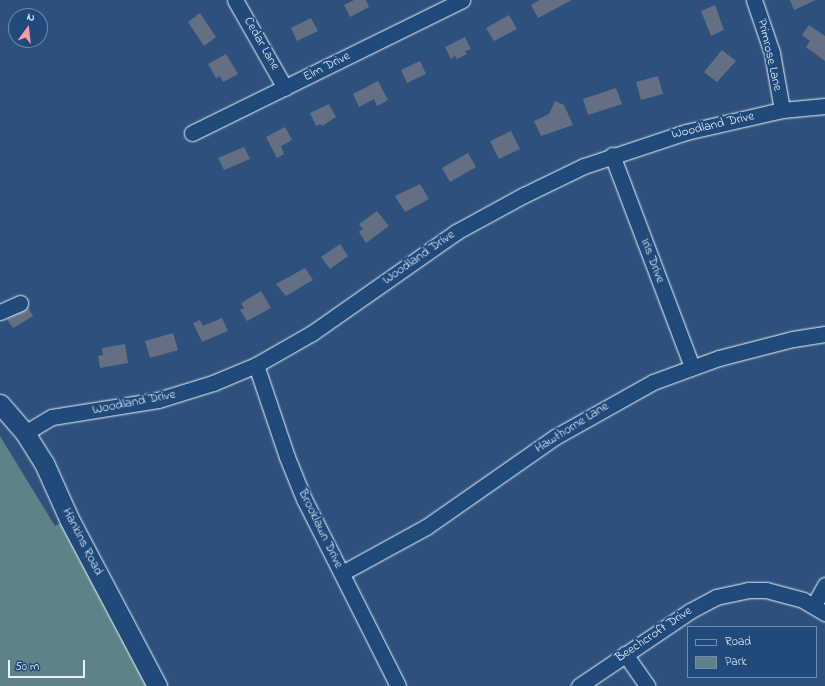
<!DOCTYPE html>
<style>
body{margin:0}
#map{position:relative;width:825px;height:686px;overflow:hidden;background:#2d517c;font-family:"Indie Flower",sans-serif}
div>[style]{position:absolute}
.green>*{inset:0;background:#5d8287}
.building>*{inset:0;background:#656f84}
.roads{filter:drop-shadow(0 0 1px #e8f1f8) drop-shadow(0 0 1px #e8f1f8)}
.minor>*{height:15px;margin:-7.5px;padding:0 7.5px;transform-origin:7.5px;border-radius:7.5px;background:#1f4a7a}
.major>*{height:19px;margin:-9.5px;padding:0 9.5px;transform-origin:9.5px;border-radius:9.5px;background:#1f4a7a}
span{translate:-50% -50%;white-space:nowrap;text-align:center;line-height:1.15;-webkit-text-stroke:4px #1f4a7a;paint-order:stroke}
.street-label{font-size:13px;color:#e8f1f8}
.legend{position:absolute;left:687px;top:626px;width:130px;height:52px;box-sizing:border-box;background:#1f4a7a;border:1px solid #6f8dac;margin:0;padding:5px 7px;list-style:none;font-size:12px;color:#e8f1f8}
.legend li{display:flex;align-items:center;gap:8px;height:20px}
.legend b{width:20px;border:1px solid #6f8dac}
.north{position:absolute;left:8px;top:8px;width:40px;height:40px;box-sizing:border-box;background:#1f4a7a;border:1px solid #6f8dac;border-radius:50%;rotate:15deg;font-size:11px;font-weight:700;line-height:16px;text-align:center;color:#e8f1f8}
.north::after{content:'';display:block;margin:auto;width:14px;height:18px;background:#ff9aa2;clip-path:polygon(50% 0,100% 100%,50% 72%,0 100%)}
.scale{position:absolute;left:8px;top:660px;width:77px;height:18px;box-sizing:border-box;border:2px solid #e8f1f8;border-top:0;padding-left:5px;font-size:12px;line-height:14px;white-space:nowrap;color:#e8f1f8;-webkit-text-stroke:3px #1f4a7a;paint-order:stroke}
</style>
<div id="map">
<div class="green">
<i style="clip-path:polygon(0 436px,55px 526px,70px 518px,156px 686px,0 686px)"></i>
</div>
<div class="building">
<i style="clip-path:polygon(354px 0,366px 0,369px 7px,350px 17px,344px 5px)"></i>
<i style="clip-path:polygon(540px 0,572px 0,538px 18px,531px 5px)"></i>
<i style="clip-path:polygon(790px 0,816px 0,794px 10px)"></i>
<i style="clip-path:polygon(715px 5px,724px 30px,711px 36px,701px 11px)"></i>
<i style="clip-path:polygon(200px 13px,216px 37px,204px 46px,188px 22px)"></i>
<i style="clip-path:polygon(509px 15px,517px 29px,494px 41px,486px 28px)"></i>
<i style="clip-path:polygon(311px 18px,318px 31px,297px 41px,291px 28px)"></i>
<i style="clip-path:polygon(809px 25px,825px 36px,825px 61px,806px 47px,810px 41px,802px 35px)"></i>
<i style="clip-path:polygon(465px 37px,471px 49px,465px 51px,467px 54px,457px 59px,455px 56px,451px 59px,445px 47px)"></i>
<i style="clip-path:polygon(722px 50px,736px 61px,717px 82px,704px 72px)"></i>
<i style="clip-path:polygon(226px 54px,238px 74px,223px 82px,220px 76px,216px 78px,208px 64px)"></i>
<i style="clip-path:polygon(420px 61px,426px 74px,407px 83px,401px 70px)"></i>
<i style="clip-path:polygon(658px 76px,663px 94px,641px 100px,636px 82px)"></i>
<i style="clip-path:polygon(378px 81px,388px 100px,377px 106px,374px 99px,359px 107px,353px 94px)"></i>
<i style="clip-path:polygon(616px 88px,622px 104px,588px 115px,583px 99px)"></i>
<i style="clip-path:polygon(555px 101px,564px 105px,573px 125px,541px 136px,534px 121px,549px 114px)"></i>
<i style="clip-path:polygon(329px 104px,336px 117px,322px 126px,321px 124px,316px 126px,310px 113px)"></i>
<i style="clip-path:polygon(285px 127px,292px 140px,281px 146px,284px 154px,277px 158px,266px 137px)"></i>
<i style="clip-path:polygon(511px 131px,520px 149px,499px 159px,490px 141px)"></i>
<i style="clip-path:polygon(244px 147px,250px 159px,224px 170px,218px 158px)"></i>
<i style="clip-path:polygon(468px 153px,476px 167px,450px 182px,442px 168px)"></i>
<i style="clip-path:polygon(420px 184px,429px 199px,405px 212px,395px 196px)"></i>
<i style="clip-path:polygon(377px 211px,389px 226px,366px 243px,359px 232px,363px 229px,359px 224px)"></i>
<i style="clip-path:polygon(340px 244px,348px 256px,330px 269px,321px 257px)"></i>
<i style="clip-path:polygon(305px 268px,313px 280px,286px 296px,276px 284px)"></i>
<i style="clip-path:polygon(261px 291px,271px 308px,247px 321px,240px 310px,244px 308px,241px 303px)"></i>
<i style="clip-path:polygon(28px 307px,33px 316px,13px 328px,7px 319px)"></i>
<i style="clip-path:polygon(222px 318px,228px 331px,202px 342px,193px 323px,200px 320px,203px 326px)"></i>
<i style="clip-path:polygon(173px 333px,178px 350px,150px 358px,145px 341px)"></i>
<i style="clip-path:polygon(125px 344px,128px 363px,100px 368px,98px 356px,103px 355px,102px 348px)"></i>
</div>
<div class="roads">
<div class="minor">
<i style="left:235px;top:0;width:101px;rotate:60.4deg"></i>
<i style="left:754px;top:0;width:56px;rotate:71.2deg"></i>
<i style="left:772px;top:53px;width:58px;rotate:80deg"></i>
<i style="left:192px;top:133px;width:301px;rotate:-26.2deg"></i>
<i style="left:612px;top:155px;width:227px;rotate:69.3deg"></i>
<i style="left:0;top:312px;width:22px;rotate:-24deg"></i>
<i style="left:256px;top:365px;width:97px;rotate:71.4deg"></i>
<i style="left:287px;top:457px;width:45px;rotate:68deg"></i>
<i style="left:304px;top:499px;width:209px;rotate:63.3deg"></i>
<i style="left:25px;top:433px;width:31px;rotate:-31deg"></i>
<i style="left:52px;top:417px;width:107px;rotate:-9.1deg"></i>
<i style="left:158px;top:400px;width:58px;rotate:-17.2deg"></i>
<i style="left:213px;top:383px;width:47px;rotate:-22.7deg"></i>
<i style="left:256px;top:365px;width:64px;rotate:-29.7deg"></i>
<i style="left:312px;top:333px;width:176px;rotate:-35deg"></i>
<i style="left:456px;top:232px;width:77px;rotate:-28.6deg"></i>
<i style="left:524px;top:195px;width:67px;rotate:-25.8deg"></i>
<i style="left:584px;top:166px;width:108px;rotate:-18.4deg"></i>
<i style="left:686px;top:132px;width:98px;rotate:-12.9deg"></i>
<i style="left:782px;top:110px;width:43px;rotate:-5.3deg"></i>
<i style="left:342px;top:573px;width:96px;rotate:-28.7deg"></i>
<i style="left:426px;top:527px;width:157px;rotate:-34.9deg"></i>
<i style="left:555px;top:437px;width:112px;rotate:-29.3deg"></i>
<i style="left:653px;top:382px;width:70px;rotate:-20deg"></i>
<i style="left:719px;top:358px;width:76px;rotate:-14.4deg"></i>
<i style="left:793px;top:339px;width:32px;rotate:-9deg"></i>
<i style="left:814px;top:605px;width:23px;rotate:-61deg"></i>
<i style="left:625px;top:654px;width:39px;rotate:55deg"></i>
<i style="left:579px;top:686px;width:134px;rotate:-34deg"></i>
<i style="left:690px;top:611px;width:30px;rotate:-28deg"></i>
<i style="left:716px;top:597px;width:33px;rotate:-12deg"></i>
<i style="left:748px;top:590px;width:18px"></i>
<i style="left:766px;top:590px;width:38px;rotate:15deg"></i>
<i style="left:803px;top:600px;width:26px;rotate:31deg"></i>
</div>
<div class="major">
<i style="left:0;top:404px;width:38px;rotate:49deg"></i>
<i style="left:25px;top:433px;width:36px;rotate:58deg"></i>
<i style="left:44px;top:463px;width:61px;rotate:65.9deg"></i>
<i style="left:69px;top:519px;width:189px;rotate:62.2deg"></i>
</div>
</div>
<div class="street-label">
<span style="left:261px;top:44px;rotate:60deg">Cedar Lane</span>
<span style="left:769px;top:55px;rotate:77deg">Primrose Lane</span>
<span style="left:327px;top:67px;rotate:-27deg">Elm Drive</span>
<span style="left:713px;top:126px;rotate:-13deg">Woodland Drive</span>
<span style="left:419px;top:258px;rotate:-35deg">Woodland Drive</span>
<span style="left:652px;top:261px;rotate:69deg">Iris Drive</span>
<span style="left:134px;top:403px;rotate:-11deg">Woodland Drive</span>
<span style="left:572px;top:428px;rotate:-32deg">Hawthorne Lane</span>
<span style="left:320px;top:529px;rotate:64deg">Brooklawn Drive</span>
<span style="left:82px;top:542px;rotate:63deg">Hankins Road</span>
<span style="left:654px;top:635px;rotate:-34deg">Beechcroft Drive</span>
</div>
<ul class="legend">
<li><b style="height:5px;background:#1f4a7a"></b>Road</li>
<li><b style="height:11px;background:#5d8287"></b>Park</li>
</ul>
<div class="north">N</div>
<div class="scale">50 m</div>
</div>
